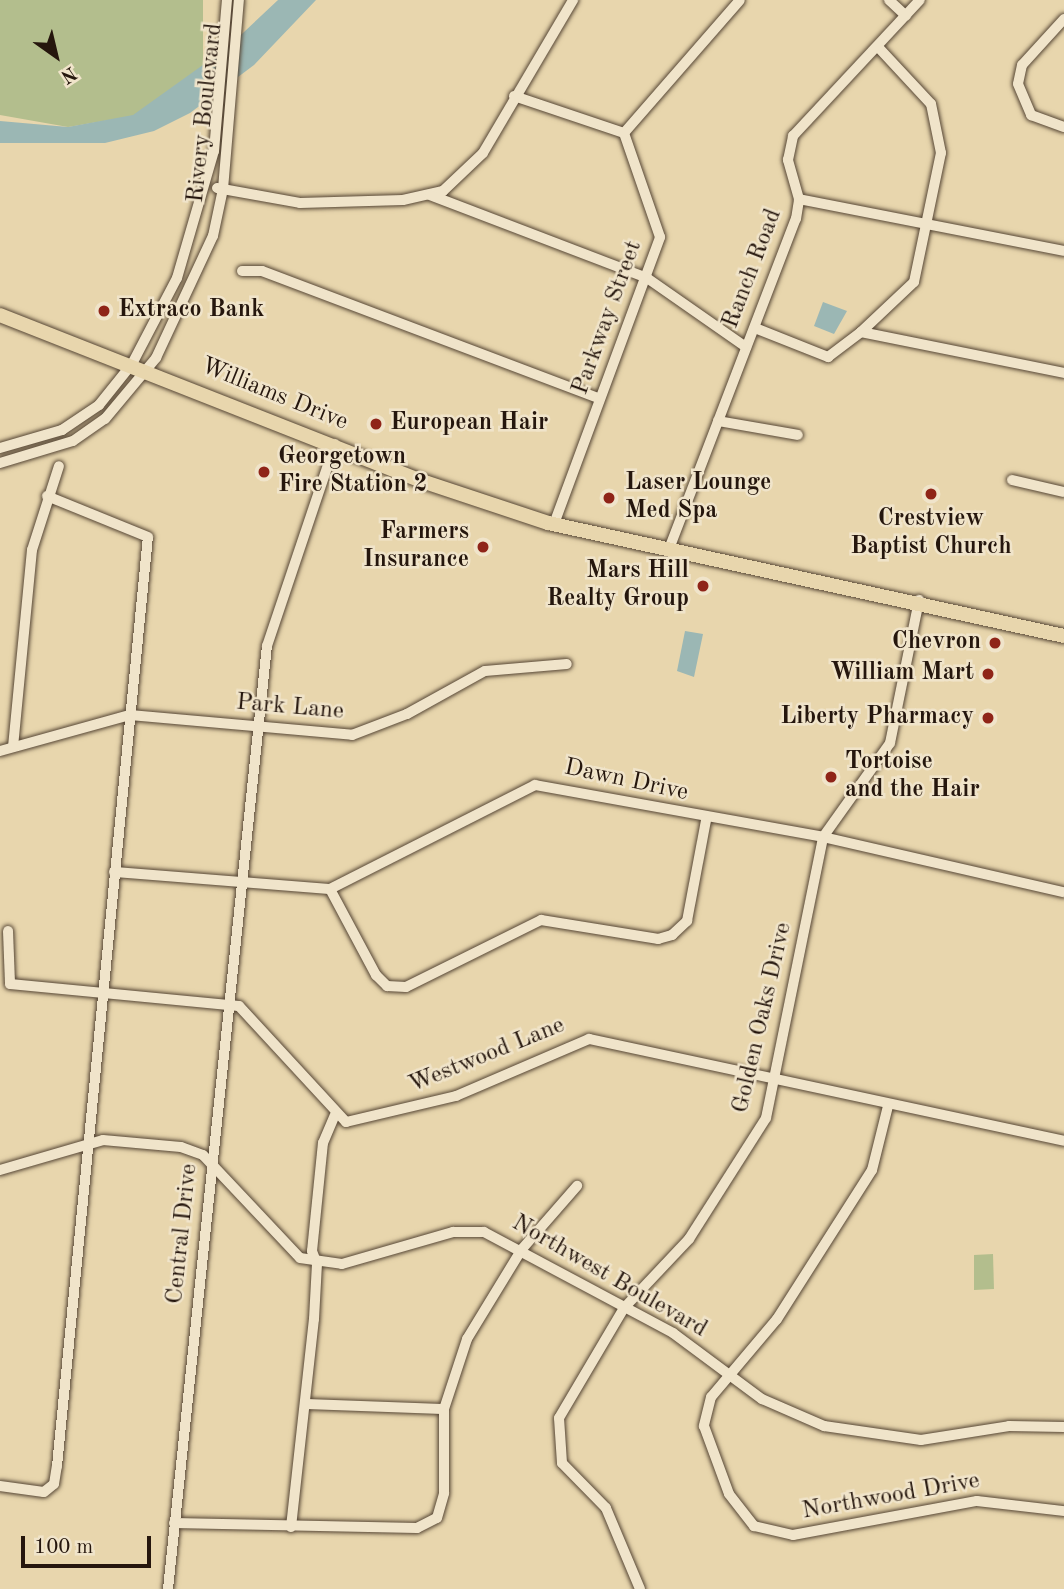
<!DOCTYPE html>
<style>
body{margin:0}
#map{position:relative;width:1064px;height:1589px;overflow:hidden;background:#e8d6ad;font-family:"Old Standard TT",serif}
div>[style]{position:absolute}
.green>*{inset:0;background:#b3be8d}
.water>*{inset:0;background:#9bb7b4}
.roads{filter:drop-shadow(0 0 2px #564635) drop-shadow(0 0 2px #564635)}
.minor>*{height:10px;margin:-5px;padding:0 5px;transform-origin:5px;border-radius:5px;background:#f0e4ca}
.major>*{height:14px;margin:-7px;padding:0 7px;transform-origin:7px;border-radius:7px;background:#e8d6ad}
.dots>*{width:19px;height:19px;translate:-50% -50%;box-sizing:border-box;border:4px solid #f0e4ca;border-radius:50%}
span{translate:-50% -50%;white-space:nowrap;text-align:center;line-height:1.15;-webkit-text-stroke:5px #f0e4ca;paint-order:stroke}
.street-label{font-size:24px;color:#25160d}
.poi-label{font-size:24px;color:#25160d;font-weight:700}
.left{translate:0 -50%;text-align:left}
.right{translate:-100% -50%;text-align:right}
.north{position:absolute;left:21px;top:21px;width:70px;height:70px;-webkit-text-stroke:5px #f0e4ca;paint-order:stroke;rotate:146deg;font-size:19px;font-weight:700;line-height:28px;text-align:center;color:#25160d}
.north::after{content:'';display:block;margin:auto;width:24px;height:32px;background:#25160d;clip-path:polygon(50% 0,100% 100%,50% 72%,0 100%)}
.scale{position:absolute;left:21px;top:1536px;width:130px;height:32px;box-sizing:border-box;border:4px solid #25160d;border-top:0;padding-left:9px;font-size:21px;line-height:24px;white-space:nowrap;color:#25160d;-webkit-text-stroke:5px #f0e4ca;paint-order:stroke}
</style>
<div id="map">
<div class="green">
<i style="clip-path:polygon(0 0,203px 0,203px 66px,145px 114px,68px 127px,0 115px)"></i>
<i style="clip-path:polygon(993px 1254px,994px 1289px,974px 1290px,974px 1255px)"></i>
</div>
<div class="water">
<i style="clip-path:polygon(278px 0,316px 0,254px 65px,190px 113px,154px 131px,105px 143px,0 143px,0 121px,68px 127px,133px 115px,228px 47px)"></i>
<i style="clip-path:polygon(823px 302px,847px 311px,834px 334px,814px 326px)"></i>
<i style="clip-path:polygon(685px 631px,703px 634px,694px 677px,677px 671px)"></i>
</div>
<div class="roads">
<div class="minor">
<i style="left:889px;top:0;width:23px;rotate:43deg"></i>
<i style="left:1064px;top:19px;width:62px;rotate:132.4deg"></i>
<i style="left:1022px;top:65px;width:19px;rotate:102deg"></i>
<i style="left:1018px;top:84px;width:34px;rotate:67deg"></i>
<i style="left:1031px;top:115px;width:35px;rotate:20deg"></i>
<i style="left:514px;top:96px;width:116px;rotate:18.6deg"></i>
<i style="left:624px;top:133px;width:176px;rotate:-48.9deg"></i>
<i style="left:217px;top:188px;width:84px;rotate:10.2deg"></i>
<i style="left:300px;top:203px;width:103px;rotate:-1.7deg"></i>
<i style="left:403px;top:200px;width:41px;rotate:-12.7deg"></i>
<i style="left:443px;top:191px;width:55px;rotate:-43.5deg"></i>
<i style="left:483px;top:153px;width:178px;rotate:-59.5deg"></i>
<i style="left:430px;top:195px;width:232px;rotate:20.9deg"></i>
<i style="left:647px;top:278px;width:121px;rotate:34.9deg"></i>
<i style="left:799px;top:199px;width:270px;rotate:11.1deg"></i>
<i style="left:242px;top:271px;width:20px"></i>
<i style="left:262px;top:271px;width:361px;rotate:20.7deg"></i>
<i style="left:755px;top:328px;width:79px;rotate:21.7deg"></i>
<i style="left:828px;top:357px;width:41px;rotate:-37.1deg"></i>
<i style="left:861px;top:332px;width:207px;rotate:11.4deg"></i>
<i style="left:861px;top:332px;width:73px;rotate:-43.3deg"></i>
<i style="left:914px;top:282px;width:132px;rotate:-78.2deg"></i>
<i style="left:941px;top:153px;width:50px;rotate:-101.5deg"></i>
<i style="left:931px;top:104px;width:78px;rotate:-132.9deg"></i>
<i style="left:718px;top:421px;width:81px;rotate:9.9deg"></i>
<i style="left:0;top:448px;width:65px;rotate:-16.2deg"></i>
<i style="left:62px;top:430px;width:45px;rotate:-34deg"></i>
<i style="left:99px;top:405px;width:53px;rotate:-51.2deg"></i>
<i style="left:132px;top:364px;width:97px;rotate:-62.4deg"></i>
<i style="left:177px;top:278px;width:132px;rotate:-73.8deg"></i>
<i style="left:214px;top:151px;width:152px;rotate:-85.1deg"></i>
<i style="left:0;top:463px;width:76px;rotate:-16.8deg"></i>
<i style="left:73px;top:441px;width:39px;rotate:-35deg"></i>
<i style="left:105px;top:419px;width:80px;rotate:-50.1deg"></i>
<i style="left:156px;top:358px;width:135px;rotate:-65deg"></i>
<i style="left:213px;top:236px;width:48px;rotate:-78deg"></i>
<i style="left:223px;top:189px;width:190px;rotate:-85.2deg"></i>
<i style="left:1012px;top:480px;width:53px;rotate:13deg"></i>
<i style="left:554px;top:524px;width:306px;rotate:-69.7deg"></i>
<i style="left:660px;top:237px;width:110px;rotate:-109.1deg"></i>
<i style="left:669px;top:549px;width:354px;rotate:-69deg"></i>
<i style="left:796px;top:219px;width:20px;rotate:-81deg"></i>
<i style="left:799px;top:199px;width:41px;rotate:-105.8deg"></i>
<i style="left:788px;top:160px;width:25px;rotate:-78deg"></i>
<i style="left:793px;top:136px;width:186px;rotate:-47deg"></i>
<i style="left:13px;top:747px;width:198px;rotate:-84.5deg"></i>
<i style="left:32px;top:550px;width:88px;rotate:-72.2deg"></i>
<i style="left:0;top:751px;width:135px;rotate:-15.5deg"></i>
<i style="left:130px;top:715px;width:223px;rotate:5.1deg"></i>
<i style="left:352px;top:735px;width:59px;rotate:-20.9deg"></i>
<i style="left:407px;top:714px;width:89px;rotate:-28.9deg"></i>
<i style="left:485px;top:671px;width:82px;rotate:-4.9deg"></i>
<i style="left:114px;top:872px;width:217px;rotate:4.5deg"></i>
<i style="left:330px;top:889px;width:230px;rotate:-26.9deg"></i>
<i style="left:535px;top:785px;width:293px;rotate:10.2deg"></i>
<i style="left:823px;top:837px;width:247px;rotate:12.9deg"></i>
<i style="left:330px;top:889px;width:98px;rotate:61.9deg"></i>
<i style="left:376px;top:975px;width:16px;rotate:45deg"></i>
<i style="left:387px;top:986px;width:19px;rotate:3deg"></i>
<i style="left:406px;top:987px;width:151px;rotate:-26.4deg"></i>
<i style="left:541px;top:920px;width:119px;rotate:9.2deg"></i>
<i style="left:658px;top:939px;width:15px;rotate:-16deg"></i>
<i style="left:672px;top:935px;width:21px;rotate:-43deg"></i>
<i style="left:687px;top:921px;width:103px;rotate:-79.3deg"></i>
<i style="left:8px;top:931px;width:53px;rotate:87.8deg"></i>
<i style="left:10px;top:984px;width:230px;rotate:5.5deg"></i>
<i style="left:239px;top:1006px;width:158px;rotate:47.3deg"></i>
<i style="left:346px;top:1122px;width:113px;rotate:-13.3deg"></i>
<i style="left:456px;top:1096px;width:145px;rotate:-23.2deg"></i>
<i style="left:589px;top:1039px;width:486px;rotate:12.1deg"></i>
<i style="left:888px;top:1106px;width:66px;rotate:104deg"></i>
<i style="left:872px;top:1170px;width:177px;rotate:122.5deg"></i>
<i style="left:777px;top:1319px;width:102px;rotate:130.2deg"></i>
<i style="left:711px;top:1397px;width:30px;rotate:104deg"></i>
<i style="left:704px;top:1426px;width:72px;rotate:69.8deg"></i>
<i style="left:729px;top:1494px;width:41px;rotate:52deg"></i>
<i style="left:754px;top:1526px;width:40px;rotate:13deg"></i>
<i style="left:793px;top:1535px;width:187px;rotate:-10.5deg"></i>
<i style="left:977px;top:1501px;width:88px;rotate:6.6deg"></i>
<i style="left:0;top:1170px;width:107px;rotate:-16.2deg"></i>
<i style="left:103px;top:1140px;width:78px;rotate:5.1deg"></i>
<i style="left:181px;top:1147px;width:23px;rotate:20deg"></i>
<i style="left:203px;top:1155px;width:141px;rotate:46.7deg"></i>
<i style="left:300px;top:1258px;width:42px;rotate:8.1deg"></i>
<i style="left:342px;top:1264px;width:116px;rotate:-16.1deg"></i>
<i style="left:453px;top:1232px;width:31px"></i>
<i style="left:484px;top:1232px;width:214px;rotate:28.1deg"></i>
<i style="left:673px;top:1333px;width:111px;rotate:36.6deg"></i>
<i style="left:762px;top:1399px;width:68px;rotate:23.5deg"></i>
<i style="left:824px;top:1426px;width:98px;rotate:8.2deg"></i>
<i style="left:921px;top:1440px;width:89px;rotate:-9deg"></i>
<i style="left:1009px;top:1426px;width:55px;rotate:1deg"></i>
<i style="left:305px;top:1404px;width:139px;rotate:2.1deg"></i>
<i style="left:0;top:1486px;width:44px;rotate:7.8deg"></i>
<i style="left:44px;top:1492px;width:13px;rotate:-39deg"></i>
<i style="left:54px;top:1484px;width:18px;rotate:-81deg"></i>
<i style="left:57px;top:1466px;width:933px;rotate:-84.41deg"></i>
<i style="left:148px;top:537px;width:109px;rotate:-157.9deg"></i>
<i style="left:174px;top:1523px;width:243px;rotate:1.2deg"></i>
<i style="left:417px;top:1528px;width:22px;rotate:-27deg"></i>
<i style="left:437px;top:1518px;width:26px;rotate:-74deg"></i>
<i style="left:444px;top:1493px;width:84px;rotate:-90deg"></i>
<i style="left:444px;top:1409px;width:74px;rotate:-71.8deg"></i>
<i style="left:467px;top:1339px;width:105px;rotate:-58.6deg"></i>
<i style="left:522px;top:1249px;width:84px;rotate:-48.9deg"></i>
<i style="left:291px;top:1527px;width:209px;rotate:-83.7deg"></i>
<i style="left:314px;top:1319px;width:55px;rotate:-86.9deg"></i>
<i style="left:317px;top:1264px;width:14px;rotate:-111deg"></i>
<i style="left:312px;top:1251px;width:109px;rotate:-84.2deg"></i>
<i style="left:323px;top:1143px;width:30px;rotate:-67deg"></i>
<i style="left:168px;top:1589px;width:948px;rotate:-84.01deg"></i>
<i style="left:267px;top:646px;width:213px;rotate:-71.4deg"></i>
<i style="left:640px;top:1589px;width:88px;rotate:-112.8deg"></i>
<i style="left:606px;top:1508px;width:63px;rotate:-134.4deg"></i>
<i style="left:562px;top:1463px;width:45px;rotate:-93.8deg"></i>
<i style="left:559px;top:1418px;width:128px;rotate:-59.4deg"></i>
<i style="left:624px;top:1308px;width:95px;rotate:-46.7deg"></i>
<i style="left:689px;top:1239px;width:143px;rotate:-57.5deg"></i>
<i style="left:766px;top:1118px;width:287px;rotate:-78.5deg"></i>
<i style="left:823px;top:837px;width:115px;rotate:-54.5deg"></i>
<i style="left:890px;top:743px;width:146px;rotate:-78.5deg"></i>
</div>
<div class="major">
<i style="left:0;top:315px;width:457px;rotate:21.5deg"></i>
<i style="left:425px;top:482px;width:130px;rotate:18.4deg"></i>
<i style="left:548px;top:523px;width:528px;rotate:12.35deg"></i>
</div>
</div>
<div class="dots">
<i style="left:104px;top:311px;background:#8f2418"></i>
<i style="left:376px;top:424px;background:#8f2418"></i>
<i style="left:264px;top:472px;background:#8f2418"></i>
<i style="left:931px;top:494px;background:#8f2418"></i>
<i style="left:609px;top:498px;background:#8f2418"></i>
<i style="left:483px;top:547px;background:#8f2418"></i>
<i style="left:703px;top:586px;background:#8f2418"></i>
<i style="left:995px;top:643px;background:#8f2418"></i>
<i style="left:988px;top:674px;background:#8f2418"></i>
<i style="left:988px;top:718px;background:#8f2418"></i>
<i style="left:831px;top:777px;background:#8f2418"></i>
</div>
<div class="street-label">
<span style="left:206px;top:113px;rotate:-84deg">Rivery Boulevard</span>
<span style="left:753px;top:269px;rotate:-69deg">Ranch Road</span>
<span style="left:608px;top:318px;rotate:-70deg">Parkway Street</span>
<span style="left:274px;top:395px;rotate:22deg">Williams Drive</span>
<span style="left:290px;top:708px;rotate:5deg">Park Lane</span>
<span style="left:626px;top:781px;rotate:12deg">Dawn Drive</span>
<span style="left:763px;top:1018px;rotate:-77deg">Golden Oaks Drive</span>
<span style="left:487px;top:1056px;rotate:-22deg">Westwood Lane</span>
<span style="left:183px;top:1234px;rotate:-84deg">Central Drive</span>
<span style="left:609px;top:1277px;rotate:30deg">Northwest Boulevard</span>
<span style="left:891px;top:1497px;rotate:-10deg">Northwood Drive</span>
</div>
<div class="poi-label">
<span class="left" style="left:118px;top:311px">Extraco Bank</span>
<span class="left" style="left:390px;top:424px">European Hair</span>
<span class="left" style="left:278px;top:472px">Georgetown<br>Fire Station 2</span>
<span class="left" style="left:625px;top:498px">Laser Lounge<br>Med Spa</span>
<span style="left:931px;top:534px">Crestview<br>Baptist Church</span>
<span class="right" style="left:469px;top:547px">Farmers<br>Insurance</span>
<span class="right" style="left:689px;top:586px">Mars Hill<br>Realty Group</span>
<span class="right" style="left:981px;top:643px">Chevron</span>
<span class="right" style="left:974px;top:674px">William Mart</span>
<span class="right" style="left:974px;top:718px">Liberty Pharmacy</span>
<span class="left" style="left:845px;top:777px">Tortoise<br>and the Hair</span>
</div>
<div class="north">N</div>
<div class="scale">100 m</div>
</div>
